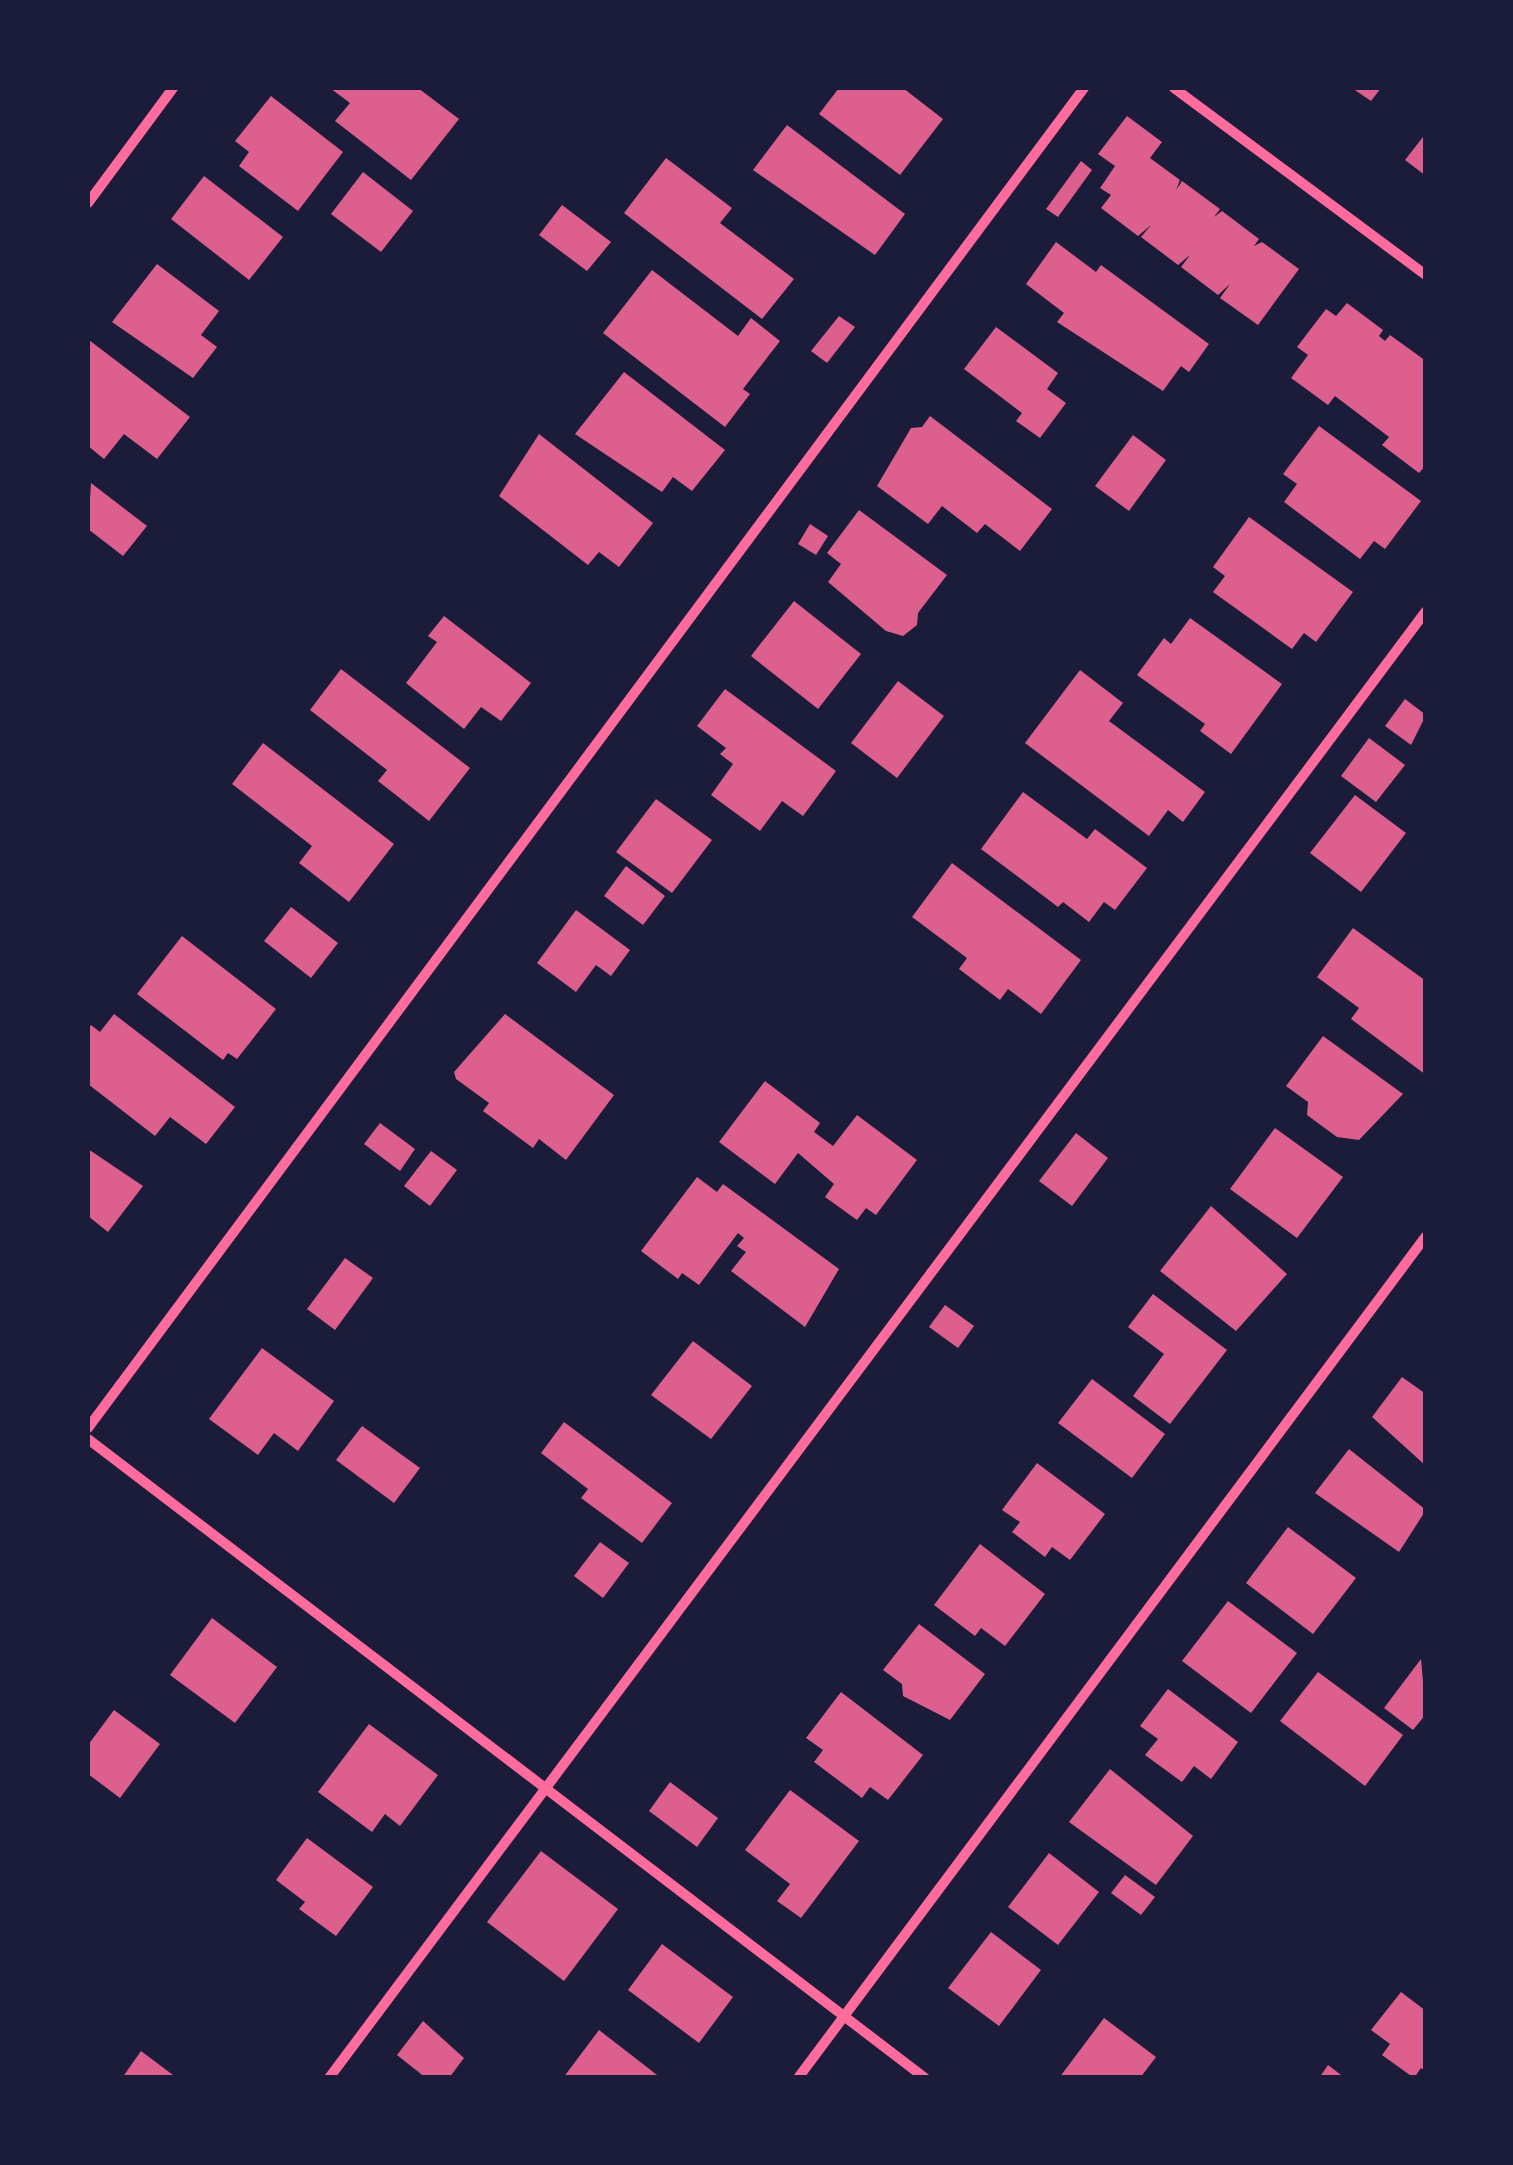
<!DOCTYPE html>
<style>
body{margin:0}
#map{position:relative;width:1513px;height:2165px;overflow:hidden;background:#1b1b3a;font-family:Signika,sans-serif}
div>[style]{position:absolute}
.building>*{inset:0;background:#dd5f8e}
.minor>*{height:10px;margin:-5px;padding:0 5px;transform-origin:5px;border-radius:5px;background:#ff6b9d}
span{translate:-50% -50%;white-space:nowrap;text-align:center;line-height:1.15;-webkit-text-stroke:10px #1b1b3a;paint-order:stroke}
.frame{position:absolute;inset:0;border:90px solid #1b1b3a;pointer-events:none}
</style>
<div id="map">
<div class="building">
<i style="clip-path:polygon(330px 88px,418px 88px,459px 119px,411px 180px,335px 121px,350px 103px)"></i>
<i style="clip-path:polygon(839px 88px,903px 88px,943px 119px,900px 175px,819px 114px)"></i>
<i style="clip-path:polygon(1352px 88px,1381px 88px,1371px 101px)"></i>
<i style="clip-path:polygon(271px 96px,343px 152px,298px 211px,239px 166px,249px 152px,235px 141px)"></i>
<i style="clip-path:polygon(1127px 116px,1162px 142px,1150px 158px,1180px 180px,1176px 190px,1182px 181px,1220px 209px,1214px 217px,1222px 211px,1259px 239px,1254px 246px,1262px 242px,1299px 269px,1258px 325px,1220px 298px,1230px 284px,1218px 295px,1181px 267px,1190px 255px,1178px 265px,1141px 237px,1151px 225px,1138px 236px,1101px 208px,1111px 195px,1100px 188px,1115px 166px,1098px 154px)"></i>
<i style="clip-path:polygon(787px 125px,905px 214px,875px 255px,753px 170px)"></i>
<i style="clip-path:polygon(1426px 133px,1426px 176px,1405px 160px)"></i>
<i style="clip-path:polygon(666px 158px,732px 208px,720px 223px,794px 279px,762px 319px,624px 213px)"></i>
<i style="clip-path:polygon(1081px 161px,1092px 170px,1058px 217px,1046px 209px)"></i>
<i style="clip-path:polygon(363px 172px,413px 211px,381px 252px,331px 214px)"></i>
<i style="clip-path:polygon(204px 176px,283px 237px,249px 280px,171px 219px)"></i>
<i style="clip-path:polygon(562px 205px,611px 242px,587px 271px,539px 235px)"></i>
<i style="clip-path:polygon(1056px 242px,1096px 272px,1101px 265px,1209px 344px,1189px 372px,1181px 366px,1163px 391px,1057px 322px,1064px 313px,1026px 284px)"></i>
<i style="clip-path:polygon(157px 264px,219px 311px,201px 335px,217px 347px,193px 378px,112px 322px)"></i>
<i style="clip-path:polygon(652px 270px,738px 336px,751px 318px,780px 341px,743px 389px,750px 394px,725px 427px,603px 333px)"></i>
<i style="clip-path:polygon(1347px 303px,1383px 330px,1379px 336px,1385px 341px,1390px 335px,1426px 361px,1426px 465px,1419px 473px,1382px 445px,1389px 437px,1335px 396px,1328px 405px,1291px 378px,1308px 355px,1297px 347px,1326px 309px,1336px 316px)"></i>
<i style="clip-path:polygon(839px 316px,855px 327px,827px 363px,811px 351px)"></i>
<i style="clip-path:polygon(996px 327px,1058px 373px,1047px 389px,1066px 403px,1040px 438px,1016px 421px,1022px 413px,964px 369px)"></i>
<i style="clip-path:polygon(89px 340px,190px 417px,157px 459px,124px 434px,104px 459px,88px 446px)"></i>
<i style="clip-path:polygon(624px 372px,725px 450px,692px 491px,673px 477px,662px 492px,575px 434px)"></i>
<i style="clip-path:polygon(930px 416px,1052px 509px,1020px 551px,985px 524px,977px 533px,942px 506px,928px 524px,877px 486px,911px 428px,922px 427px)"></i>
<i style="clip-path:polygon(1319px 426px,1421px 501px,1385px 549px,1374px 541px,1360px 559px,1284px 502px,1297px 484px,1283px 474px)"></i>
<i style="clip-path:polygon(539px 434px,653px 523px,619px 567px,599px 552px,588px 565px,499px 496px)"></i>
<i style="clip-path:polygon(1133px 435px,1166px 460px,1129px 511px,1095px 486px)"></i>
<i style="clip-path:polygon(91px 483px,147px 526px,123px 556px,88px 529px)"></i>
<i style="clip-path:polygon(859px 510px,947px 575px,918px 613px,917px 625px,903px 636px,886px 631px,828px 582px,841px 564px,827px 553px)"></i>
<i style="clip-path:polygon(1249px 517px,1353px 592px,1316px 642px,1304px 633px,1292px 649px,1213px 592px,1225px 576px,1213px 567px)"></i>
<i style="clip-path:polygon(810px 524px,828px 536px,816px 555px,798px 544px)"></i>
<i style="clip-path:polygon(794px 601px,861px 654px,818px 709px,751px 656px)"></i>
<i style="clip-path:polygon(444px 616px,531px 683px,501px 721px,481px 707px,464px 729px,406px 683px,437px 642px,428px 636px)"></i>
<i style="clip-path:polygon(1190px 618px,1282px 684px,1231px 754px,1200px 731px,1205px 724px,1137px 675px,1164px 638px,1171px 644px)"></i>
<i style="clip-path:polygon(341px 669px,470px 768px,429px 821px,378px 781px,387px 770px,310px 710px)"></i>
<i style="clip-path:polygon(1080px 670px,1123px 703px,1109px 721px,1205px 792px,1183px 822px,1168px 810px,1149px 836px,1025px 743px)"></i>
<i style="clip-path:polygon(898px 681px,944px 716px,897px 778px,851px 743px)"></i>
<i style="clip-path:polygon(725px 689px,836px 771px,803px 816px,782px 801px,760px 831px,711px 795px,733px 764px,720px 754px,726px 748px,697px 726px)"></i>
<i style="clip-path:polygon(1405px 699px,1426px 715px,1411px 745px,1385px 726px)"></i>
<i style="clip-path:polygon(1369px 738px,1405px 765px,1376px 802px,1341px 776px)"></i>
<i style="clip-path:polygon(263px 743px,394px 844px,349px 902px,299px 863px,312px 846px,232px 784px)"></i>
<i style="clip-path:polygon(1023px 792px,1087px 839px,1095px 829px,1147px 868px,1115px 910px,1104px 902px,1089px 922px,1063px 902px,1058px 907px,981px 849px)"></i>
<i style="clip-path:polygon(1355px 795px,1406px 833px,1361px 892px,1310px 853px)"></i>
<i style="clip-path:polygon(656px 799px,712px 840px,672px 893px,616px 852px)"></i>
<i style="clip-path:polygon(952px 863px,1081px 960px,1041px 1014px,1008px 989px,1000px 1000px,959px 969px,967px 958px,912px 917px)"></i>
<i style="clip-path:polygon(626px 866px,665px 896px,643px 925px,604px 896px)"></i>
<i style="clip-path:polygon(291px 907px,338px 943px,311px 978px,264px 941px)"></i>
<i style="clip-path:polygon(576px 910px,630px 950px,611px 976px,596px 965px,576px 992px,537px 963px)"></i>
<i style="clip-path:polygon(1353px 928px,1426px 981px,1426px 1075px,1351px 1019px,1359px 1008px,1317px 977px)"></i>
<i style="clip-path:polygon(182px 936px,276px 1009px,237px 1059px,228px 1053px,223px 1060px,137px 994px)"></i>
<i style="clip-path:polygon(114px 1014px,235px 1107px,206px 1144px,170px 1117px,155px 1136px,88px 1084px,88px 1030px,91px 1025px,100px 1032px)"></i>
<i style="clip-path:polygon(505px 1014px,614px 1095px,566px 1160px,539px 1139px,533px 1148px,483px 1111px,489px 1103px,456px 1079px,454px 1072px)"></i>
<i style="clip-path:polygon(1323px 1036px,1403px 1094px,1359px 1140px,1337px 1137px,1307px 1115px,1308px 1102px,1286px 1086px)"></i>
<i style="clip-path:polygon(765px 1081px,820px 1123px,814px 1132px,833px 1146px,857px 1115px,917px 1160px,876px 1215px,866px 1208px,857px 1220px,825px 1197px,834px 1184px,798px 1153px,775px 1184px,719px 1142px)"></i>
<i style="clip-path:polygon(380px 1123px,415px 1149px,400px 1171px,364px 1144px)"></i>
<i style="clip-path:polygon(1275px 1128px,1343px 1177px,1297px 1238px,1230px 1189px)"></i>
<i style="clip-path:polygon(1076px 1133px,1108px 1158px,1072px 1206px,1039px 1181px)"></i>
<i style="clip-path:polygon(88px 1149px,143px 1186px,108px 1232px,88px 1216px)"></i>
<i style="clip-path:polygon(431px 1151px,457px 1170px,430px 1206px,404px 1186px)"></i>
<i style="clip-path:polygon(697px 1177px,717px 1192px,723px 1184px,839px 1269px,805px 1327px,731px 1271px,746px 1252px,737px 1246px,744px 1238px,738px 1233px,699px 1285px,682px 1273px,678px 1279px,641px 1251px)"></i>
<i style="clip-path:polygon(1211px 1206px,1287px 1274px,1236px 1331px,1160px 1271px)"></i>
<i style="clip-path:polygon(345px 1258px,373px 1278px,335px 1330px,307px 1309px)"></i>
<i style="clip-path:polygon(1153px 1294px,1227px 1350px,1170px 1424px,1133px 1396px,1164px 1354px,1128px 1327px)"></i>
<i style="clip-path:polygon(945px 1305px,974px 1326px,958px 1348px,929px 1327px)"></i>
<i style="clip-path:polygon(693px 1341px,752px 1386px,711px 1439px,651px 1395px)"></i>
<i style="clip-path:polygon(262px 1348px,334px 1401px,298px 1451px,274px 1433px,258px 1455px,209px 1419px)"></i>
<i style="clip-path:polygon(1402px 1377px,1426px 1394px,1426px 1466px,1372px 1417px)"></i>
<i style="clip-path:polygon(1092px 1379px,1165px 1434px,1132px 1478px,1058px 1423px)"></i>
<i style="clip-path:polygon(564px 1422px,672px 1503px,642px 1543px,581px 1498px,588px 1489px,541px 1453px)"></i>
<i style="clip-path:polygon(362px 1426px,420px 1468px,394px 1503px,336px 1460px)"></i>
<i style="clip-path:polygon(1349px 1449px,1426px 1510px,1399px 1552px,1315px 1493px)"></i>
<i style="clip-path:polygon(1037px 1463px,1105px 1514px,1070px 1560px,1052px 1547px,1045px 1557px,1012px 1532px,1020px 1522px,1002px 1510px)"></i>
<i style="clip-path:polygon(1288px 1527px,1356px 1578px,1313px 1634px,1246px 1583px)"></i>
<i style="clip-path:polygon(600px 1542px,629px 1563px,603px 1598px,574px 1576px)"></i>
<i style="clip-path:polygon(980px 1544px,1045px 1594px,1005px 1646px,981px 1628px,975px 1636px,934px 1605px)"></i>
<i style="clip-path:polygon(1228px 1601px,1297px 1653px,1251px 1713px,1182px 1661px)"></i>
<i style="clip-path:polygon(212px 1618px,277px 1667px,235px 1723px,170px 1675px)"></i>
<i style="clip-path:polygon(919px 1624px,985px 1674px,950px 1720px,903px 1696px,902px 1684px,883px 1670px)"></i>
<i style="clip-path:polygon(1421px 1659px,1426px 1714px,1413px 1730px,1384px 1708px)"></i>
<i style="clip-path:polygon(1318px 1672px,1403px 1735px,1365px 1786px,1280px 1721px)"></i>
<i style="clip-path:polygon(1168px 1689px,1238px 1742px,1211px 1779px,1194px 1766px,1182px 1782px,1145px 1755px,1158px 1739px,1140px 1726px)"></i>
<i style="clip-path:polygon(841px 1692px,923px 1755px,888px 1800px,870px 1787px,862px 1798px,814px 1762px,823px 1750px,806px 1738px)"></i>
<i style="clip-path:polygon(114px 1710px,160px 1744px,120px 1798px,88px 1774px,88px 1745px)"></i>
<i style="clip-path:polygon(369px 1724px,438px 1775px,400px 1826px,385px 1814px,372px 1832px,318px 1792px)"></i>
<i style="clip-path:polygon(1110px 1769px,1193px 1836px,1156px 1885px,1069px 1822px)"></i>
<i style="clip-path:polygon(670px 1782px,718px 1818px,697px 1847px,649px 1811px)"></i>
<i style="clip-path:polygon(790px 1790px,859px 1841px,801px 1918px,777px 1901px,790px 1884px,745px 1850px)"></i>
<i style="clip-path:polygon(307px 1838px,373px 1887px,336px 1936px,299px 1909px,305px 1902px,276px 1880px)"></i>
<i style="clip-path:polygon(541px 1851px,618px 1909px,564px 1981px,487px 1922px)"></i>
<i style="clip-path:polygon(1049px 1853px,1099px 1892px,1058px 1945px,1008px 1907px)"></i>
<i style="clip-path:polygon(1125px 1875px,1155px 1897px,1141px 1915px,1111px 1893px)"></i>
<i style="clip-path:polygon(991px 1932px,1041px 1970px,999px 2026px,948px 1988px)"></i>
<i style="clip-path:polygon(662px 1944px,733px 1997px,699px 2043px,628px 1990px)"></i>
<i style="clip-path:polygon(1401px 1992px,1426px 2011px,1426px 2072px,1421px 2068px,1414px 2078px,1382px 2055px,1390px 2044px,1371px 2030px)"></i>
<i style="clip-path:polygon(1104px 2018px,1156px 2057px,1140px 2078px,1059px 2078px)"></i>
<i style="clip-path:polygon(423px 2021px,464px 2058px,449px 2078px,426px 2078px,397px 2055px)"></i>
<i style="clip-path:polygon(599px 2030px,661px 2078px,563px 2078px)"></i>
<i style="clip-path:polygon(141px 2051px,177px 2078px,122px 2078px)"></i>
<i style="clip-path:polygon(1328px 2065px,1345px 2078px,1319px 2078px)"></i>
</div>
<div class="minor">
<i style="left:1174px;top:88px;width:314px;rotate:36.6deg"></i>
<i style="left:88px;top:203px;width:143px;rotate:-53.5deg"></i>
<i style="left:88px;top:1428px;width:1670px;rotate:-53.38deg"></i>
<i style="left:88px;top:1439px;width:1053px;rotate:37.36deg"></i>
<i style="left:329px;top:2078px;width:1832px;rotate:-53.21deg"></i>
<i style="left:798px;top:2078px;width:1050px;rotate:-53.28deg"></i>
</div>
<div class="frame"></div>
</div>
